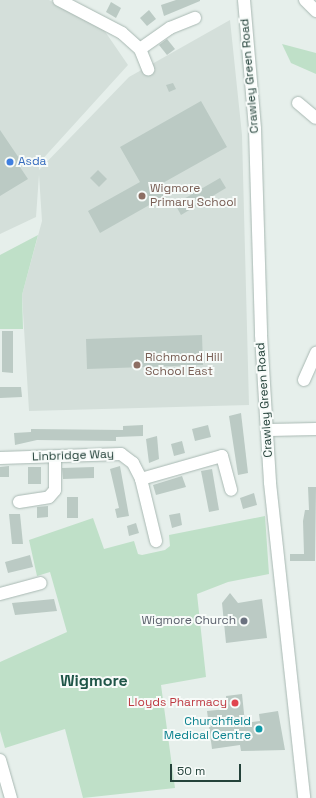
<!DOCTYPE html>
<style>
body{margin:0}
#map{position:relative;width:316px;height:798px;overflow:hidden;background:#e6efeb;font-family:"Space Grotesk",sans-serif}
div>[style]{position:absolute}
.built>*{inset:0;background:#d4dfda}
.green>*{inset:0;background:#bfe0c8}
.building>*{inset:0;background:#bbcac4}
.roads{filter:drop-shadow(0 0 1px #a8b8b2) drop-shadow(0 0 1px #a8b8b2)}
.minor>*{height:12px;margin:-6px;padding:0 6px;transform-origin:6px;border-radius:6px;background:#fff}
.dots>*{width:11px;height:11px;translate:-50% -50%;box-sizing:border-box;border:2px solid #f7fbf9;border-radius:50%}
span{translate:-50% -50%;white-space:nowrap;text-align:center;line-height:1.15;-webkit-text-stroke:4px #f7fbf9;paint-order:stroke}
.street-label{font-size:12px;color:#24423a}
.shop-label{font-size:12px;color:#366cbe}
.left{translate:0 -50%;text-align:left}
.education-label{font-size:12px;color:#785e54}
.worship-label{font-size:12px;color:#5b616d}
.right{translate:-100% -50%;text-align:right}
.health-label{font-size:12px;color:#be3a42}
.culture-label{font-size:12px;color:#0d838f}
.district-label{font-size:16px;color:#1f5548;font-weight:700}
.scale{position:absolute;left:170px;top:764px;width:71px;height:18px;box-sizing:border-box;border:2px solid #24423a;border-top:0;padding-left:5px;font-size:12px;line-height:14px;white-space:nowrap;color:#24423a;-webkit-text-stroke:3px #f7fbf9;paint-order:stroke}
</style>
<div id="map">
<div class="built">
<i style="clip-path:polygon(0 0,49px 0,104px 30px,128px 65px,39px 163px,39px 170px,129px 77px,230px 20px,242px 135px,249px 405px,29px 411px,22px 295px,42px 221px,39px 175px,36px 217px,0 234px)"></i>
</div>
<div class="green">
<i style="clip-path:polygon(282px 44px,316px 53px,316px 74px,291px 63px)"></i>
<i style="clip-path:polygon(38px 235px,22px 295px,23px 329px,0 329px,0 255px)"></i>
<i style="clip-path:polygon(265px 516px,269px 574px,228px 582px,197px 594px,206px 677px,161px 685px,175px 788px,83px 798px,65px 729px,5px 748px,0 731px,0 662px,67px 632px,50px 572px,37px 576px,29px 540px,93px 518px,104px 549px,134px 541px,138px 554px,142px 555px,165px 550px,170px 546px,169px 535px)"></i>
</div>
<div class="building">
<i style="clip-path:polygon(176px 0,200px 0,200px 1px,164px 16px,161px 5px)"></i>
<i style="clip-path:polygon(111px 2px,121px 8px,116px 18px,106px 12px)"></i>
<i style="clip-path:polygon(149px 10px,156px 19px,147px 26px,140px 18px)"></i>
<i style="clip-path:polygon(167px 39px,175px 49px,167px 55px,159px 45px)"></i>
<i style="clip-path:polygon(173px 83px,176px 89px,169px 92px,166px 85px)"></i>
<i style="clip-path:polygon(201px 101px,227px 147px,161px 184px,167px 195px,100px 233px,88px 211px,140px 182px,120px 147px)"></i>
<i style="clip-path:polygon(0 130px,21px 161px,18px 164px,28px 179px,0 196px)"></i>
<i style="clip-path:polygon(98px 170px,107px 179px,99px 187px,90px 178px)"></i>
<i style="clip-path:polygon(220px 178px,226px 188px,181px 215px,175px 204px)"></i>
<i style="clip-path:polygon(2px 331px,13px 331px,13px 373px,2px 372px)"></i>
<i style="clip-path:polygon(202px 335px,203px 365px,87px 369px,86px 339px)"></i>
<i style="clip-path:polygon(0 387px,21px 387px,22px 397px,0 398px)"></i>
<i style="clip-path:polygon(241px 413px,248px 473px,238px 475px,229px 416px)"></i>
<i style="clip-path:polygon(143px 425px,143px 436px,116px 437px,116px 441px,37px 440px,15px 445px,14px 433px,31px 432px,31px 429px,123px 430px,123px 426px)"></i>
<i style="clip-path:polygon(208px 425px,211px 437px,195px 441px,192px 429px)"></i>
<i style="clip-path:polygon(157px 436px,159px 459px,149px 463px,146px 439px)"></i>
<i style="clip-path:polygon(182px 441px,185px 453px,174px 456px,171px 444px)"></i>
<i style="clip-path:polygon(9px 466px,9px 477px,0 477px,0 467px)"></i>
<i style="clip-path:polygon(120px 466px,129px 516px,117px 518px,115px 509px,119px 508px,110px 469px)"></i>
<i style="clip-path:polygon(28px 467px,41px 467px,41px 484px,28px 484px)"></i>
<i style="clip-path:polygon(94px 467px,94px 478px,63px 479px,62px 468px)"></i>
<i style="clip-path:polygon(212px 469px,219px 510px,209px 512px,201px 471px)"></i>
<i style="clip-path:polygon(182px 476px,186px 487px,156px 495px,153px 485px)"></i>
<i style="clip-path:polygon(308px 487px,316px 487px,315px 561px,290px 561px,290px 554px,304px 554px,303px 521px,305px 510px,309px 510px)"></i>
<i style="clip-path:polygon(254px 493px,257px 505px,243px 509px,240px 498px)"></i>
<i style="clip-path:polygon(67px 497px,78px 497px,78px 518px,67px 518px)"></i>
<i style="clip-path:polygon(48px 506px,48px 517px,37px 518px,37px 507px)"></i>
<i style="clip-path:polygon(180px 513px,182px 525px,172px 528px,169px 515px)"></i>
<i style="clip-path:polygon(9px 514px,20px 514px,23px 544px,12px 544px)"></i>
<i style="clip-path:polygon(136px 523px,139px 533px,129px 536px,127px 526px)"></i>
<i style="clip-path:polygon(30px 555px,33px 567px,8px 573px,5px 562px)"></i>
<i style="clip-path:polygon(230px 593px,238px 603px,262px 599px,267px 638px,226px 643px,222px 603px)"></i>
<i style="clip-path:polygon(54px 599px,57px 611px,15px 615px,12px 603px)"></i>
<i style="clip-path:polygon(242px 694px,245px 723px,260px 721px,259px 714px,278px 711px,285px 750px,241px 751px,240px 745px,212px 749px,207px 711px,227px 709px,226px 696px)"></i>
</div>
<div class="roads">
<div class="minor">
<i style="left:59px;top:0;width:71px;rotate:27.6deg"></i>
<i style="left:122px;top:33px;width:24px;rotate:42deg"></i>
<i style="left:140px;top:49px;width:22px;rotate:68deg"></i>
<i style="left:244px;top:0;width:129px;rotate:85.1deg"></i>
<i style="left:255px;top:129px;width:206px;rotate:88.3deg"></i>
<i style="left:261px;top:335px;width:148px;rotate:86.5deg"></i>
<i style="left:270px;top:483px;width:317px;rotate:83.8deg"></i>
<i style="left:305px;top:0;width:16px;rotate:45deg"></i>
<i style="left:140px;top:49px;width:37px;rotate:-35deg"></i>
<i style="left:170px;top:28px;width:27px;rotate:-22deg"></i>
<i style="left:298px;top:103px;width:23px;rotate:40deg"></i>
<i style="left:304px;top:380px;width:30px;rotate:-66deg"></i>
<i style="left:269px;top:430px;width:47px;rotate:-1.2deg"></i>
<i style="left:0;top:458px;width:121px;rotate:-1.9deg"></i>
<i style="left:121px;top:454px;width:15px;rotate:37deg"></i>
<i style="left:133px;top:463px;width:18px;rotate:63deg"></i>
<i style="left:141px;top:479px;width:64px;rotate:76.4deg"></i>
<i style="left:141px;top:479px;width:84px;rotate:-15.9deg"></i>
<i style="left:222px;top:456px;width:35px;rotate:75deg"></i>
<i style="left:19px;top:502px;width:30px;rotate:-9deg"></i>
<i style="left:49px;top:497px;width:9px;rotate:-49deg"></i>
<i style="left:55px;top:490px;width:33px;rotate:-90deg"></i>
<i style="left:0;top:594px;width:42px;rotate:-15deg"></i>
<i style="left:0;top:760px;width:40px;rotate:74deg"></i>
</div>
</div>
<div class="dots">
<i style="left:10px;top:162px;background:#3f7fe0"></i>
<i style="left:142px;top:196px;background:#8d6e63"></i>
<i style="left:137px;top:365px;background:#8d6e63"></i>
<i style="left:244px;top:621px;background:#6b7280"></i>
<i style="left:235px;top:703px;background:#e0444e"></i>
<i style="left:259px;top:729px;background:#0f9aa8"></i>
</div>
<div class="street-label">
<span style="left:250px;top:76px;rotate:-95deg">Crawley Green Road</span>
<span style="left:265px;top:400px;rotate:-94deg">Crawley Green Road</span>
<span style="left:73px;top:456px;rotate:-2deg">Linbridge Way</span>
</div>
<div class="shop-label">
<span class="left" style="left:18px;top:162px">Asda</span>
</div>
<div class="education-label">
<span class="left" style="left:150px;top:196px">Wigmore<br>Primary School</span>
<span class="left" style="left:145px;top:365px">Richmond Hill<br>School East</span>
</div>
<div class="worship-label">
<span class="right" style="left:236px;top:621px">Wigmore Church</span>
</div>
<div class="health-label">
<span class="right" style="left:227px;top:703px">Lloyds Pharmacy</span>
</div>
<div class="culture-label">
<span class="right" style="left:251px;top:729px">Churchfield<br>Medical Centre</span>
</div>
<div class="district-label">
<span style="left:94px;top:681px">Wigmore</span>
</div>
<div class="scale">50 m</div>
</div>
